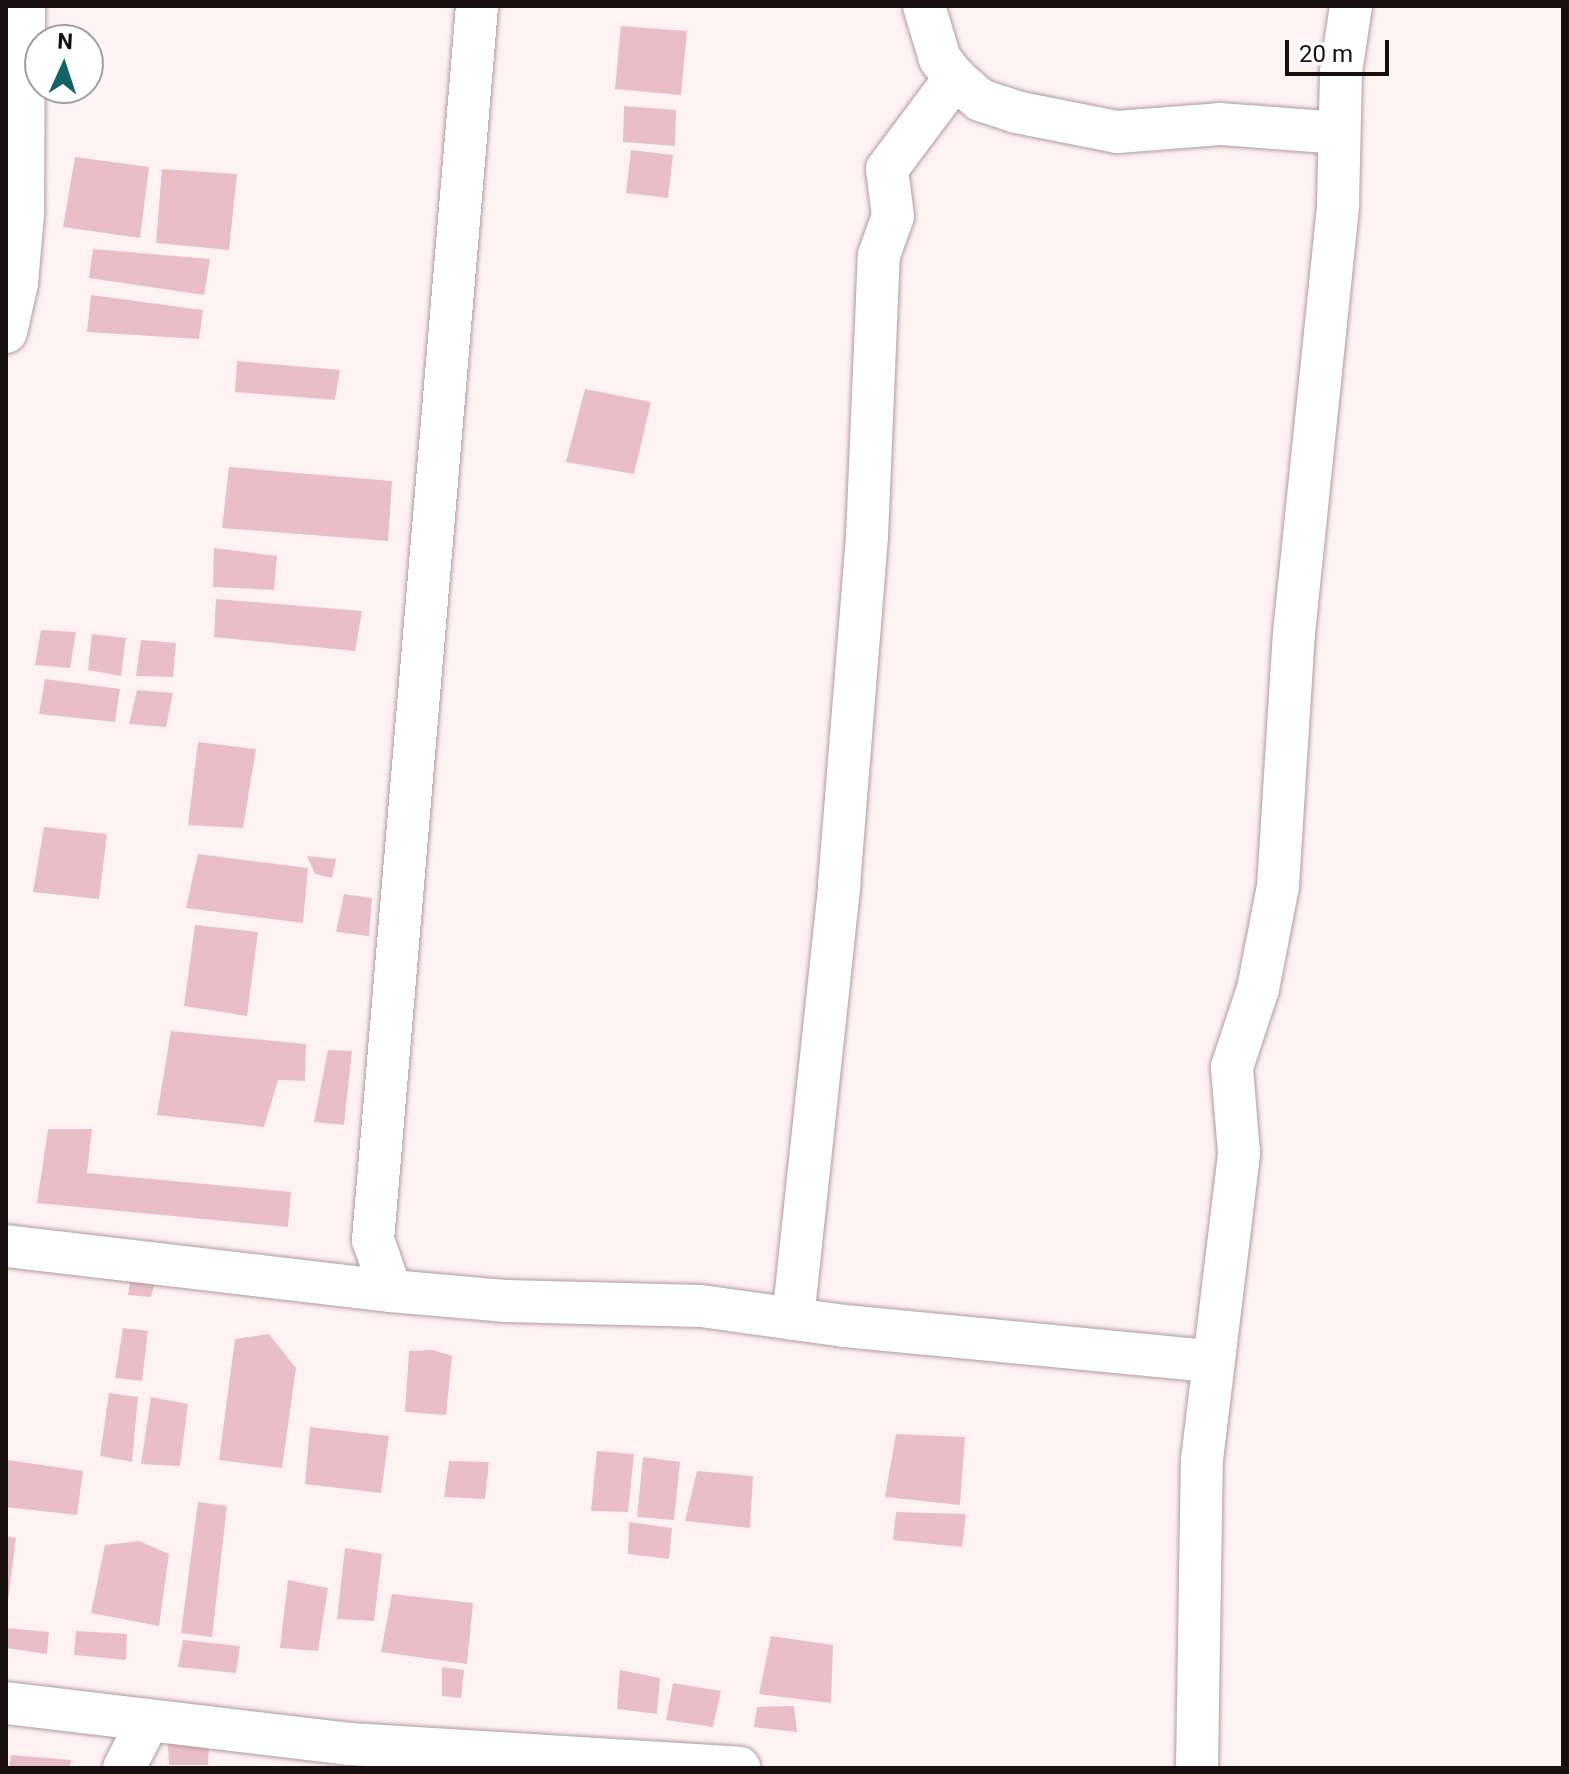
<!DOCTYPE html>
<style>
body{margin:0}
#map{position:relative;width:1569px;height:1774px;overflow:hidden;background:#fef2f5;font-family:Roboto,sans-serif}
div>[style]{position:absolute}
.building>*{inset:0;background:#e9bec8}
.roads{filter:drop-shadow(0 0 2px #b39a9f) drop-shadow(0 0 2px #b39a9f)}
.minor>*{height:42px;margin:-21px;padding:0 21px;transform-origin:21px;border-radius:21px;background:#fff}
span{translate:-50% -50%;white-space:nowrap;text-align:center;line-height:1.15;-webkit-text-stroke:7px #fff;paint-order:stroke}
.frame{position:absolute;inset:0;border:8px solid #170e10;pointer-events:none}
.north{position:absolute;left:24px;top:24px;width:80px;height:80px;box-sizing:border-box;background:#fff;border:2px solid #a29f9f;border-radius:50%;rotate:3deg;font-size:22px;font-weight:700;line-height:32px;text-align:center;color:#170e10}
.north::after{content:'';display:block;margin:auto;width:28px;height:36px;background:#136369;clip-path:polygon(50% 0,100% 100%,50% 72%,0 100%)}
.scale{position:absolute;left:1285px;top:40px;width:104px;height:36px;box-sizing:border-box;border:4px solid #170e10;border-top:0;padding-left:10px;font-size:24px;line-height:28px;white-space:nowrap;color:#170e10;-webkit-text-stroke:6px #fff;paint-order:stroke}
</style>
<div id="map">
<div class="building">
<i style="clip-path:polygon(621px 26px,687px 31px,681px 95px,615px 89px)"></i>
<i style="clip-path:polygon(624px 106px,676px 110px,675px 146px,623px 142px)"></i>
<i style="clip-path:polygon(631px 150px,673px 155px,668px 198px,626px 193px)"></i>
<i style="clip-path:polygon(75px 157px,149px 167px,140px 238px,63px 227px)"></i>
<i style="clip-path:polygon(162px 169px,237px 174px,229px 250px,156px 243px)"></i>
<i style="clip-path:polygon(93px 249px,210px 259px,204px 295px,89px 278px)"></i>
<i style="clip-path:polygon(91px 295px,203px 310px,199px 339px,87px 332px)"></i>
<i style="clip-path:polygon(237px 361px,340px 370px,335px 400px,235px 392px)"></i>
<i style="clip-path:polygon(585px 389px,651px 402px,634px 474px,566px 462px)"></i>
<i style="clip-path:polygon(229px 467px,392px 481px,388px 541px,222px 528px)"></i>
<i style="clip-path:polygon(214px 548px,277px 556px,274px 590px,213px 587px)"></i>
<i style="clip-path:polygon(216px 599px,362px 611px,355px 651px,214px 637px)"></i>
<i style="clip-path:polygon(41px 630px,76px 632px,70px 668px,35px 665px)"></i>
<i style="clip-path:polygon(92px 634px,126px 638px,121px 676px,88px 670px)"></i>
<i style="clip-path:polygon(141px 640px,176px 643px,173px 677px,136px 676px)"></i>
<i style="clip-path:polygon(45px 679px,120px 689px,115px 722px,39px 714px)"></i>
<i style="clip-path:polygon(137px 690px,173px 693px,166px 727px,129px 724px)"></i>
<i style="clip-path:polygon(198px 742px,256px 749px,243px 828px,188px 825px)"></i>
<i style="clip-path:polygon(44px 827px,107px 834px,99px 899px,33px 892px)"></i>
<i style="clip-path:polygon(198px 854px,308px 868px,303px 923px,186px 908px)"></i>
<i style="clip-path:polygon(307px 856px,336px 859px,332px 878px,315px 874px)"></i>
<i style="clip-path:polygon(344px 894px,372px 898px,369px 936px,336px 932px)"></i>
<i style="clip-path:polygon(195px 925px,258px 932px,247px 1016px,184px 1006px)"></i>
<i style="clip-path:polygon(171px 1031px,306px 1044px,305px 1081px,278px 1080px,264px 1127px,157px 1115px)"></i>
<i style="clip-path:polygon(328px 1050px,352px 1051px,344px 1125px,314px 1122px)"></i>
<i style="clip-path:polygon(48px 1129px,92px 1129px,87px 1173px,291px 1192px,288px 1227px,37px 1203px)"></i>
<i style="clip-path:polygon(131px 1275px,155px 1282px,151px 1297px,128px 1295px)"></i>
<i style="clip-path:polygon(123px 1328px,148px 1331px,142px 1381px,115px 1378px)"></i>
<i style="clip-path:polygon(269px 1334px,296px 1368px,282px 1468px,219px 1460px,235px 1339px)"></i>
<i style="clip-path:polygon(433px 1350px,452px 1356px,446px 1415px,405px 1412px,409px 1351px)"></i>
<i style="clip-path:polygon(109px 1393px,138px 1397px,132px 1462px,100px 1456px)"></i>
<i style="clip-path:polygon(151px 1397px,188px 1404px,180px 1466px,141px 1464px)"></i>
<i style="clip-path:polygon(310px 1427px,389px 1436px,381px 1493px,305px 1484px)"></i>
<i style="clip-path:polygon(896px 1434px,965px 1437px,960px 1505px,885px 1497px)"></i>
<i style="clip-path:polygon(597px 1451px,634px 1454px,628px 1512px,591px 1511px)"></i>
<i style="clip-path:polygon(643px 1457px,680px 1462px,674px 1520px,637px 1517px)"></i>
<i style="clip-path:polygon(8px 1460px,83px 1471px,77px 1515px,6px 1507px)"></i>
<i style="clip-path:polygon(449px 1461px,489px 1462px,485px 1499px,444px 1497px)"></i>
<i style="clip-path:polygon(697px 1471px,753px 1476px,750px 1528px,685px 1521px)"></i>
<i style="clip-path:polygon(198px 1502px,227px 1506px,212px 1637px,181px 1633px)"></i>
<i style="clip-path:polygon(896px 1512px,966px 1514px,962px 1547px,893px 1540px)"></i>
<i style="clip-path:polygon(629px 1522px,672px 1528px,669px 1559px,628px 1554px)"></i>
<i style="clip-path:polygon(6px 1536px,16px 1538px,8px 1601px,6px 1601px)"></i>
<i style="clip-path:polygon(139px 1541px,169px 1554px,159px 1626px,91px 1613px,105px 1545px)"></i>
<i style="clip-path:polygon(345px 1548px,382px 1554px,374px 1621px,337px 1619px)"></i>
<i style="clip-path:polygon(288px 1580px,328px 1588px,318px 1651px,280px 1648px)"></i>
<i style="clip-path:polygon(392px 1594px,473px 1603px,467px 1664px,381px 1652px)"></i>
<i style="clip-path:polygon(6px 1628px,49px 1632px,47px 1654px,6px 1648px)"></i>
<i style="clip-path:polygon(76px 1631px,127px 1634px,126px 1660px,74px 1655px)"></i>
<i style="clip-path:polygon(771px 1636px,833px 1645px,831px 1703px,759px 1694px)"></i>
<i style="clip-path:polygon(183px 1640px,240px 1646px,236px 1673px,178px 1667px)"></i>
<i style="clip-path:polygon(442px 1667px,464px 1670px,461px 1698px,442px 1696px)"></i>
<i style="clip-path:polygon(620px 1670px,660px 1678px,657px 1714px,617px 1709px)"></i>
<i style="clip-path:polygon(673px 1683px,721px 1691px,713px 1727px,666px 1720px)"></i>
<i style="clip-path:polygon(794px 1706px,797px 1732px,754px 1727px,757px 1707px)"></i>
<i style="clip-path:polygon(168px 1743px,209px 1746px,208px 1765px,169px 1765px)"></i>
<i style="clip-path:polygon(11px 1755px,71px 1760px,70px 1768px,9px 1768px)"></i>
</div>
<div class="roads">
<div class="minor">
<i style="left:924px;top:6px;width:55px;rotate:73.2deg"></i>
<i style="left:940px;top:59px;width:24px;rotate:52deg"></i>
<i style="left:955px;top:78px;width:33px;rotate:41deg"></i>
<i style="left:980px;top:100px;width:38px;rotate:18deg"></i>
<i style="left:1016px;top:112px;width:103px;rotate:11.2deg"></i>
<i style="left:1117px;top:132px;width:103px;rotate:-4.4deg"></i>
<i style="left:1220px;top:124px;width:119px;rotate:4.3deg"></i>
<i style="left:6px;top:332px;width:50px;rotate:-77.3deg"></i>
<i style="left:17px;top:283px;width:69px;rotate:-85deg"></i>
<i style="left:23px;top:214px;width:208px;rotate:-89.7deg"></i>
<i style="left:6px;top:1246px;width:388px;rotate:6.7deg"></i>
<i style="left:391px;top:1291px;width:115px;rotate:5deg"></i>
<i style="left:506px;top:1301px;width:195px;rotate:1.5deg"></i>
<i style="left:701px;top:1306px;width:145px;rotate:7.9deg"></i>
<i style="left:845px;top:1326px;width:367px;rotate:5.5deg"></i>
<i style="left:391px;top:1291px;width:54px;rotate:-109.4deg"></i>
<i style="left:373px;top:1240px;width:1238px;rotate:-85.18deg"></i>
<i style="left:793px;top:1319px;width:436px;rotate:-83.9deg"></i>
<i style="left:839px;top:885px;width:349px;rotate:-85.4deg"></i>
<i style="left:867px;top:537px;width:282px;rotate:-87.6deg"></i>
<i style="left:879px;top:255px;width:41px;rotate:-70.3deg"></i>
<i style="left:893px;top:216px;width:47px;rotate:-97.3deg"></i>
<i style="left:887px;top:169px;width:114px;rotate:-53.2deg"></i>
<i style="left:6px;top:1703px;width:347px;rotate:6.8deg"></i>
<i style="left:351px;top:1744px;width:389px;rotate:3.5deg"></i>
<i style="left:124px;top:1768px;width:53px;rotate:-62.9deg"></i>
<i style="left:1197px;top:1768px;width:308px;rotate:-89.1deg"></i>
<i style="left:1202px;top:1460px;width:309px;rotate:-83.1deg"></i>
<i style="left:1239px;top:1153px;width:86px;rotate:-94.7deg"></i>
<i style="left:1232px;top:1067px;width:82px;rotate:-71.6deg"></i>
<i style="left:1258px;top:989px;width:105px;rotate:-79deg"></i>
<i style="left:1278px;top:886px;width:254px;rotate:-86.4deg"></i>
<i style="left:1294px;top:633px;width:431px;rotate:-84.1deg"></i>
<i style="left:1338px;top:204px;width:132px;rotate:-88.7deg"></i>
<i style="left:1341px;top:72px;width:67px;rotate:-81.4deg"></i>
</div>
</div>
<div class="frame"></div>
<div class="north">N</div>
<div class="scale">20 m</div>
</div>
